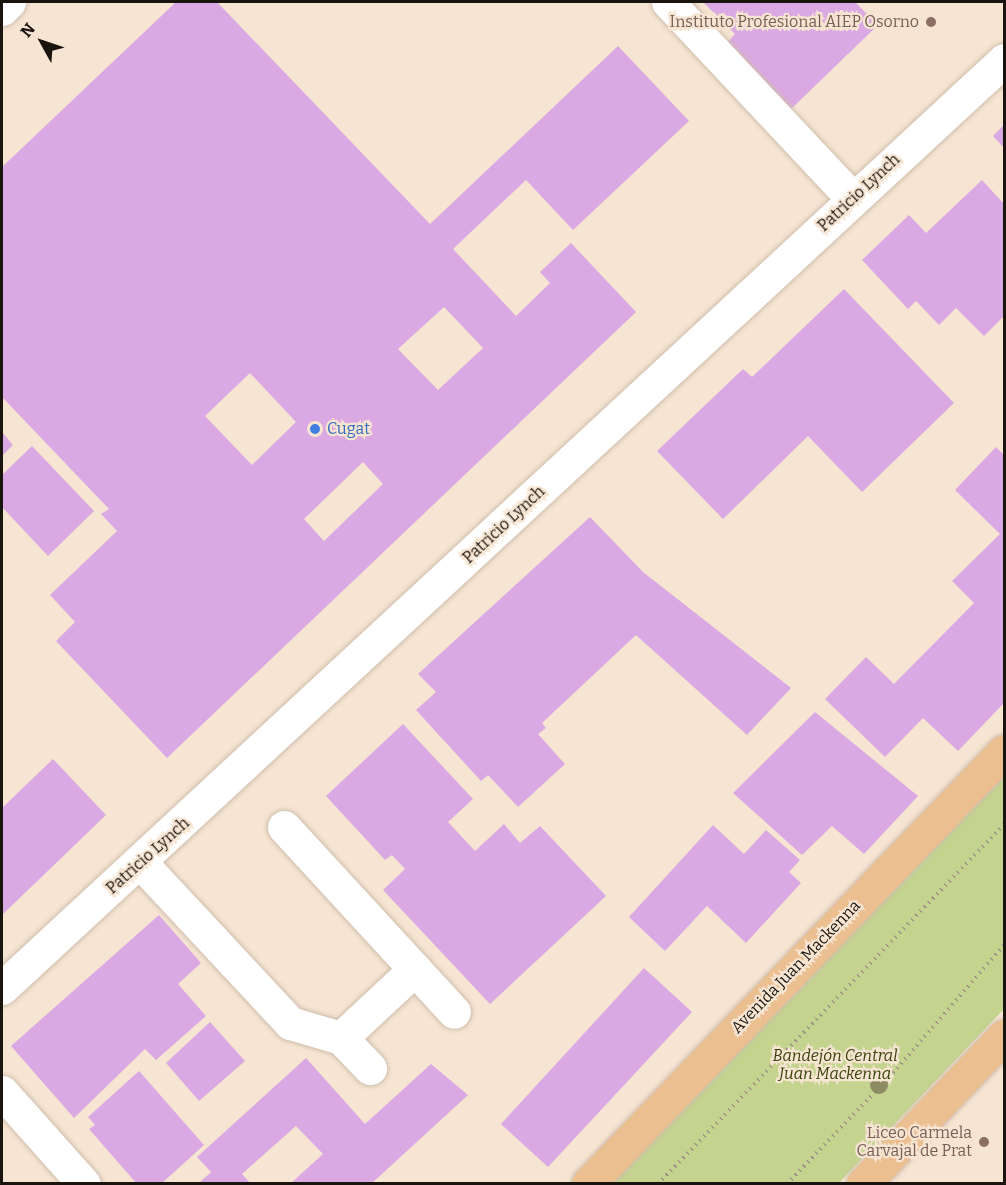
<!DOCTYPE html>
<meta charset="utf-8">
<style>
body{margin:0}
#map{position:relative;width:1006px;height:1185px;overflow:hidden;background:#f7e5d3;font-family:Bitter,serif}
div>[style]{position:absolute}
.green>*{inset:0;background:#c4d48f}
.building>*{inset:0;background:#daa8e2}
.path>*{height:4px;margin-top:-2px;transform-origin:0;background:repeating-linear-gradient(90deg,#a29587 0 1.5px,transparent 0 6px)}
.roads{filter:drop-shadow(0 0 2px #cebdac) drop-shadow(0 0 2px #cebdac)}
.minor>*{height:33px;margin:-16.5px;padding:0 16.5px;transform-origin:16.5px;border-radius:16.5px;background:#fff}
.major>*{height:33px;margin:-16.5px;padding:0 16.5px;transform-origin:16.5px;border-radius:16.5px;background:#ecbf90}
.trees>*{width:18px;height:18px;margin:-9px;border-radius:50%;background:#8e8b64}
.dots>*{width:16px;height:16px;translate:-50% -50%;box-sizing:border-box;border:3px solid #f7e5d3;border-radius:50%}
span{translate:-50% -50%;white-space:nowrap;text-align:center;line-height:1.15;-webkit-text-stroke:4.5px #f7e5d3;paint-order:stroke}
.education-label{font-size:16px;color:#785e54}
.right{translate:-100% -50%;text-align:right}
.street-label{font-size:16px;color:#1a140e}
.shop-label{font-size:16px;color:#366cbe}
.left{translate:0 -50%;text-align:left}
.park-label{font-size:16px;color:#38420a;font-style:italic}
.frame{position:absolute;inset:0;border:3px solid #1a140e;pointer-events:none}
.north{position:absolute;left:12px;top:12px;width:60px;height:60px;-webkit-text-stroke:4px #f7e5d3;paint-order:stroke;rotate:310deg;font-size:16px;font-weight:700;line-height:24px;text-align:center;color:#1a140e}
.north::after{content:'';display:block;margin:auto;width:21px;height:27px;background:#1a140e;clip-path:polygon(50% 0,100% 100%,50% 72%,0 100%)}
</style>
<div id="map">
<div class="green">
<i style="clip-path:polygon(1004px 768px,1004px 1009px,839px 1183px,604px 1184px)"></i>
</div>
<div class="building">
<i style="clip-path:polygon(evenodd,176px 2px,217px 2px,430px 224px,618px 46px,689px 121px,573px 230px,526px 180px,453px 249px,516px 316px,550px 283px,540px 272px,571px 243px,636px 312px,167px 758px,56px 641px,75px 622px,50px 595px,117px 531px,101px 514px,109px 509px,2px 397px,2px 167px,176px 2px,444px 307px,483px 348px,438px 390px,398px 349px,444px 307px,176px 2px,250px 373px,296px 422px,252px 465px,205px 416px,250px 373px,176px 2px,363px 462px,383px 484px,324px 541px,304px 519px,363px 462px)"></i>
<i style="clip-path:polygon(703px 2px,855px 2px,878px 25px,789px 111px,725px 45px,735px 34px)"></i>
<i style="clip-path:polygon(1004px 125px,1004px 148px,993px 136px)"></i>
<i style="clip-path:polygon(982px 180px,1004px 204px,1004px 316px,984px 336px,956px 308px,939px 325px,916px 301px,908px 309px,862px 260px,909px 215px,926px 233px)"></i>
<i style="clip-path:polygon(844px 289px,954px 403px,862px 492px,808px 436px,723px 519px,657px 451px,743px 369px,752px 377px)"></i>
<i style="clip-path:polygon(2px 432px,13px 445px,2px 456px)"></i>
<i style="clip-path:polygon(32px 446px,94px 511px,48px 556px,2px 507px,2px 475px)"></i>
<i style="clip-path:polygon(996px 447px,1004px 455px,1004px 703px,958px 751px,923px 718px,885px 757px,825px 699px,866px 657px,894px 684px,974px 603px,952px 581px,1000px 534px,955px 490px)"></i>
<i style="clip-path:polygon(590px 517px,643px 572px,791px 688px,747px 735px,636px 635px,542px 723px,546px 728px,538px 734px,565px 764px,518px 807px,488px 775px,481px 781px,416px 710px,436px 692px,418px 674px)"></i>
<i style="clip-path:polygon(815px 712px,918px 796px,864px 854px,832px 826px,802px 855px,733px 793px)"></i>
<i style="clip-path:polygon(403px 724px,473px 799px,448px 822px,475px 851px,504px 824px,520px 843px,540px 826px,606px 896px,490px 1004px,383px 890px,405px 869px,392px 855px,385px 860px,326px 796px)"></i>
<i style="clip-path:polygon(53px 759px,106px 815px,2px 915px,2px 808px)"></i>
<i style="clip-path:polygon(713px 825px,744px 854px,766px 830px,800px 860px,789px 872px,801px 883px,746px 943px,707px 906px,665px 951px,629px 917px)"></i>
<i style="clip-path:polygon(159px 915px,201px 963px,178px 984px,206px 1016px,156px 1060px,145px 1049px,74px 1118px,11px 1046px)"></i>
<i style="clip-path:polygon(644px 968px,692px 1012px,548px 1167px,501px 1124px)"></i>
<i style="clip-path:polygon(210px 1022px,245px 1061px,199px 1101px,166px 1063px)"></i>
<i style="clip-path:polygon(306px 1058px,365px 1124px,431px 1064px,468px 1095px,371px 1184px,290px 1184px,323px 1154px,296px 1126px,242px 1174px,251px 1184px,198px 1184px,211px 1172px,197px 1157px)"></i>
<i style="clip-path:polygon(139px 1071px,204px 1145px,161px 1184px,137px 1184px,89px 1129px,95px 1125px,88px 1117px)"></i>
</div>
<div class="path">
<i style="left:658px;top:1184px;width:499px;rotate:-46.1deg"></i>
<i style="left:787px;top:1184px;width:153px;rotate:-46.3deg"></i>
<i style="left:893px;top:1073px;width:169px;rotate:-49.1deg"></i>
</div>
<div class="roads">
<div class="minor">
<i style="left:668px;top:2px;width:270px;rotate:46.8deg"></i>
<i style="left:2px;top:9px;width:10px;rotate:-45deg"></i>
<i style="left:284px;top:827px;width:251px;rotate:47.4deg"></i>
<i style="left:141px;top:863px;width:219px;rotate:47deg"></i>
<i style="left:290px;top:1023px;width:53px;rotate:16.4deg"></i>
<i style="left:341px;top:1038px;width:42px;rotate:46deg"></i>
<i style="left:2px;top:988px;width:1366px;rotate:-42.8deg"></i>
<i style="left:341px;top:1038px;width:101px;rotate:-43deg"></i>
<i style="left:2px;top:1092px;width:123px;rotate:48.3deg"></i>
</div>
<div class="major">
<i style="left:588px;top:1184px;width:600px;rotate:-46.15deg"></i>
<i style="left:863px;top:1184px;width:204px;rotate:-46.4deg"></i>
</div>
</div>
<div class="trees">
<i style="left:879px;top:1085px"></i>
</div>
<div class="dots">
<i style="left:931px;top:22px;background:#8d6e63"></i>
<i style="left:315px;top:429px;background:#3f7fe0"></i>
<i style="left:984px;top:1142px;background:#8d6e63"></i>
</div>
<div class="education-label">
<span class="right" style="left:919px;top:22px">Instituto Profesional AIEP Osorno</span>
<span class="right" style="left:972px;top:1142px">Liceo Carmela<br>Carvajal de Prat</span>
</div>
<div class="street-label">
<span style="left:859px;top:193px;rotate:-43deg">Patricio Lynch</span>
<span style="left:504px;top:525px;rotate:-43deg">Patricio Lynch</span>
<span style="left:148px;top:856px;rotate:-42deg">Patricio Lynch</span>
<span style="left:796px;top:967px;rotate:-46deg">Avenida Juan Mackenna</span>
</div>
<div class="shop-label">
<span class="left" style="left:327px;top:429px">Cugat</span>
</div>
<div class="park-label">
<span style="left:835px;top:1065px">Bandejón Central<br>Juan Mackenna</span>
</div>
<div class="frame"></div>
<div class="north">N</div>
</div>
